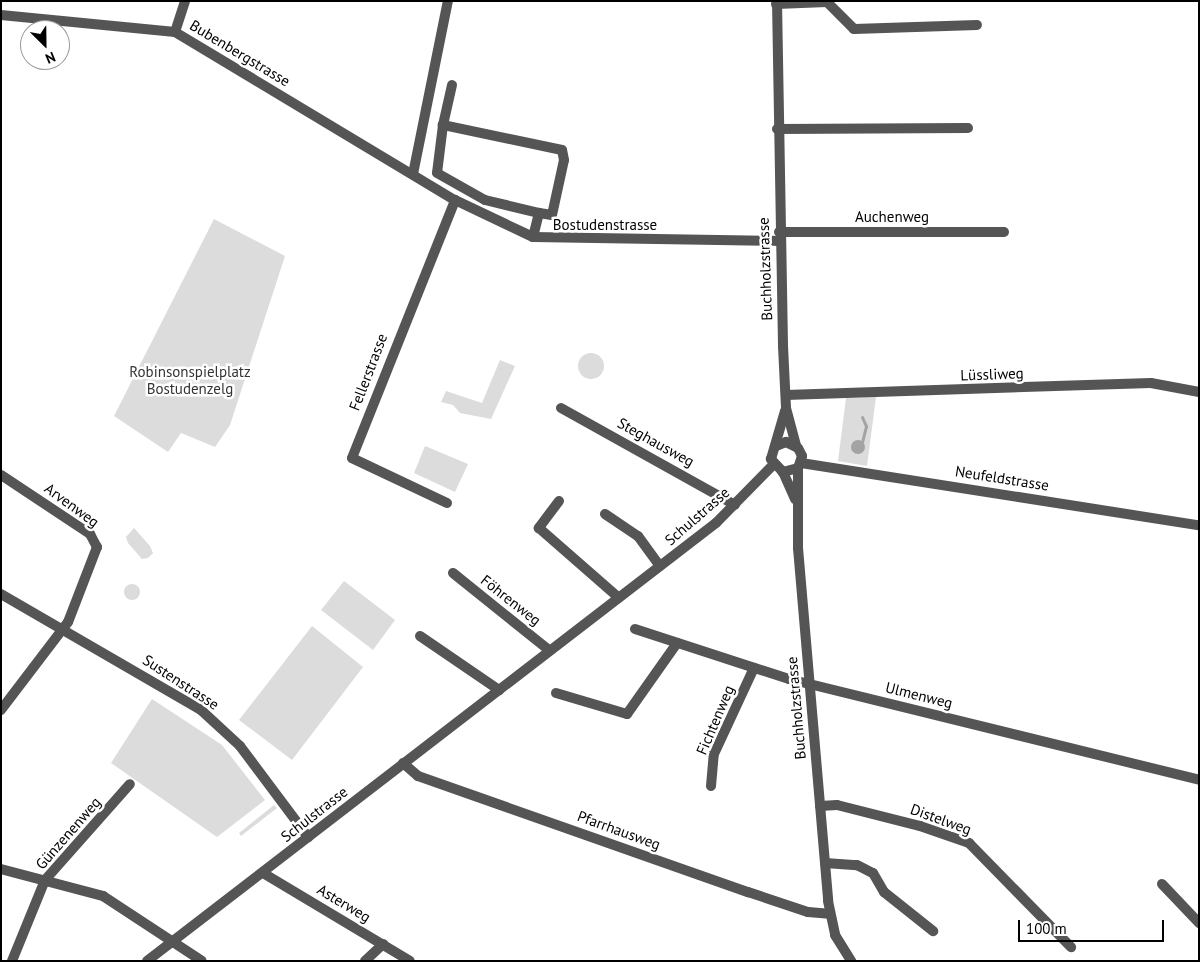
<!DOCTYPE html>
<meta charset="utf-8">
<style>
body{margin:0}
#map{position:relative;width:1200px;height:962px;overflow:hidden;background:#fff;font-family:"PT Sans",sans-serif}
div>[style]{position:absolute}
.green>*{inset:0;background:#dcdcdc}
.round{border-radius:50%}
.water>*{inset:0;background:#a3a3a3}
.stream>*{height:3px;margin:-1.5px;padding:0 1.5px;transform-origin:1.5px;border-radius:1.5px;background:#a3a3a3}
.minor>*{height:10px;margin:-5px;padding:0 5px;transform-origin:5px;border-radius:5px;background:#555}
.tertiary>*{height:10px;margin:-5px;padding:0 5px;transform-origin:5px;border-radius:5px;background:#555}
span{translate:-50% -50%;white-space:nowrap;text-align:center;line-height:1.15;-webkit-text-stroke:5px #fff;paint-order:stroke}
.street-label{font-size:15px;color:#000}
.park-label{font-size:15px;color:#333}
.frame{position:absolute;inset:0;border:2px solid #000;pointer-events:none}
.north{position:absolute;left:20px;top:20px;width:50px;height:50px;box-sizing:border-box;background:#fff;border:1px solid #999;border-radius:50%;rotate:157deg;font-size:14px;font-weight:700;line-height:20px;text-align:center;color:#000}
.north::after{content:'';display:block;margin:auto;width:18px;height:22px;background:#000;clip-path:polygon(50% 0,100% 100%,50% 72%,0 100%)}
.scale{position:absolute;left:1018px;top:920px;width:146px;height:22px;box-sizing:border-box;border:2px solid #000;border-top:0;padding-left:6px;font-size:15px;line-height:18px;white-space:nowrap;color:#000;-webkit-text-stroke:4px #fff;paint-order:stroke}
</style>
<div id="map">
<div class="green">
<i style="clip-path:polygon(214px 219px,285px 256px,230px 425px,215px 447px,181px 433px,168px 452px,114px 416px)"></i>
<i class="round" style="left:578px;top:353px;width:26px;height:26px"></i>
<i style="clip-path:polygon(500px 360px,515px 366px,491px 419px,460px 413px,453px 405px,441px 402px,446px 391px,482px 403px)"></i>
<i style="clip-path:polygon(876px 397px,867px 466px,838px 461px,846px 398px)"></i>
<i style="clip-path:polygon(425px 446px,468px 464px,455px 492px,414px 473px)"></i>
<i style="clip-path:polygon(134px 528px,150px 546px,153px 553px,148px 558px,142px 559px,128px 543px,126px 537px)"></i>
<i style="clip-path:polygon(344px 581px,395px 620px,373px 650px,321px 610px)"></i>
<i class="round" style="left:124px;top:584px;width:16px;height:16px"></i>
<i style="clip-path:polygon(312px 626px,363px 667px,292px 760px,239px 720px)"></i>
<i style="clip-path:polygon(152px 699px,222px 745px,265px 800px,217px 837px,111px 763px)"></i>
<i style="clip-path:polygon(274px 805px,277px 808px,241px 836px,239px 833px)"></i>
</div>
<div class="water">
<i class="round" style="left:851px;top:440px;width:14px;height:14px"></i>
</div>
<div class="stream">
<i style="left:862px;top:417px;width:10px;rotate:66deg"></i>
<i style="left:866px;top:426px;width:16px;rotate:104deg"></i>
</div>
<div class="minor">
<i style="left:776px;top:4px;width:51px;rotate:-2.2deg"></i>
<i style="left:827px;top:2px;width:38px;rotate:45deg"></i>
<i style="left:854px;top:29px;width:123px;rotate:-1.9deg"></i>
<i style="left:1px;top:15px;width:175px;rotate:5.6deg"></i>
<i style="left:175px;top:32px;width:327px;rotate:31deg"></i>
<i style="left:455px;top:200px;width:86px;rotate:25.4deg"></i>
<i style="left:533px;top:237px;width:247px;rotate:0.9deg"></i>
<i style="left:175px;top:32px;width:33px;rotate:-72deg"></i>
<i style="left:443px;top:125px;width:41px;rotate:-77.3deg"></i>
<i style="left:777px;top:129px;width:191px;rotate:-0.3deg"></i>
<i style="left:413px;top:174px;width:177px;rotate:-78.6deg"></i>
<i style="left:779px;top:232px;width:225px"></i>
<i style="left:533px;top:237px;width:25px;rotate:-76deg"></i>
<i style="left:539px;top:213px;width:13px;rotate:9deg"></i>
<i style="left:552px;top:215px;width:56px;rotate:-77.7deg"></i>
<i style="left:564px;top:160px;width:10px;rotate:-101deg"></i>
<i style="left:562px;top:150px;width:122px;rotate:-168.1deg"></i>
<i style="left:443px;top:125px;width:48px;rotate:97.1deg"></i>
<i style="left:437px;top:173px;width:55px;rotate:29.4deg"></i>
<i style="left:485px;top:200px;width:56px;rotate:13.5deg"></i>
<i style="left:786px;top:395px;width:365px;rotate:-1.9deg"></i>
<i style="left:1151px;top:383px;width:49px;rotate:10.6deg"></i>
<i style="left:561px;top:408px;width:199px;rotate:29.1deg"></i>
<i style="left:801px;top:463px;width:403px;rotate:8.9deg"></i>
<i style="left:1px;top:475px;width:107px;rotate:33.5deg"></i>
<i style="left:90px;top:534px;width:15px;rotate:62deg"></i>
<i style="left:97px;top:547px;width:80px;rotate:111.1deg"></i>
<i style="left:68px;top:622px;width:111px;rotate:127.3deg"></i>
<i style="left:559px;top:501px;width:34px;rotate:127deg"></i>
<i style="left:539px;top:528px;width:106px;rotate:41.2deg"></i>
<i style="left:447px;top:503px;width:105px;rotate:-154.7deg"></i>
<i style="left:352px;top:458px;width:278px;rotate:-68.2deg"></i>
<i style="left:605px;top:514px;width:40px;rotate:34deg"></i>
<i style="left:638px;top:536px;width:37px;rotate:54deg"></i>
<i style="left:453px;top:573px;width:124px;rotate:38.8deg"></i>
<i style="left:1px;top:594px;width:231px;rotate:30.1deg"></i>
<i style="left:201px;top:710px;width:53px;rotate:42.7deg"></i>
<i style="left:240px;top:746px;width:114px;rotate:53.2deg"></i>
<i style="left:635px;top:629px;width:162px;rotate:18deg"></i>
<i style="left:789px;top:679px;width:422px;rotate:13.8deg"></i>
<i style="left:420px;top:636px;width:96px;rotate:34.4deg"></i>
<i style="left:556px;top:693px;width:74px;rotate:16.5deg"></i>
<i style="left:627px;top:714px;width:87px;rotate:-54.8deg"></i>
<i style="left:403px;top:763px;width:20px;rotate:41deg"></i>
<i style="left:418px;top:776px;width:350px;rotate:19.4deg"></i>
<i style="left:748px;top:892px;width:63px;rotate:18.4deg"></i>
<i style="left:808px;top:912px;width:21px;rotate:5deg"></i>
<i style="left:711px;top:786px;width:32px;rotate:-85deg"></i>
<i style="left:714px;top:754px;width:95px;rotate:-65.1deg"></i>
<i style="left:820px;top:806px;width:17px;rotate:-3deg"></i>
<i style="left:837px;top:805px;width:86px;rotate:14.2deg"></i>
<i style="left:920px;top:826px;width:52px;rotate:19.1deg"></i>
<i style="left:969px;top:843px;width:146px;rotate:45.6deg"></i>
<i style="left:825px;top:863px;width:32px;rotate:4deg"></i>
<i style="left:857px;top:865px;width:18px;rotate:27deg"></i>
<i style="left:873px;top:873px;width:22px;rotate:60deg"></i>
<i style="left:884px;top:892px;width:63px;rotate:38.5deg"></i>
<i style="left:1px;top:869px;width:106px;rotate:14.8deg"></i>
<i style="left:103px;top:896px;width:118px;rotate:33.3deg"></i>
<i style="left:263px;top:873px;width:171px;rotate:30.9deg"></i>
<i style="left:1162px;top:884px;width:54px;rotate:46.5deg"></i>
<i style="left:12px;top:961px;width:87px;rotate:-67.8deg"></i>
<i style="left:45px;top:880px;width:128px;rotate:-48.5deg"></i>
<i style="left:365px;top:961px;width:25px;rotate:-43deg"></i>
</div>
<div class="tertiary">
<i style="left:777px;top:1px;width:345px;rotate:89deg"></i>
<i style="left:783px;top:346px;width:62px;rotate:87.2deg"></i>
<i style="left:786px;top:408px;width:38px;rotate:75deg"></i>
<i style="left:776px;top:446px;width:11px;rotate:-22deg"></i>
<i style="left:786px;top:442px;width:13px;rotate:27deg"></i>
<i style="left:798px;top:448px;width:9px;rotate:63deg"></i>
<i style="left:802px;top:456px;width:13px;rotate:108deg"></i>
<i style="left:798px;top:468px;width:16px;rotate:165deg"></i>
<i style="left:783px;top:472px;width:18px;rotate:-133deg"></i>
<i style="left:771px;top:459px;width:50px;rotate:-73.7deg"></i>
<i style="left:798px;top:468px;width:80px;rotate:90deg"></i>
<i style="left:798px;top:548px;width:354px;rotate:85.1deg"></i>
<i style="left:828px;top:901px;width:35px;rotate:78deg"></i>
<i style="left:835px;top:935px;width:31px;rotate:58deg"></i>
<i style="left:783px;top:472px;width:30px;rotate:66deg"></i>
<i style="left:147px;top:961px;width:718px;rotate:-37.59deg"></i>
<i style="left:716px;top:523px;width:81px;rotate:-45.5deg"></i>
</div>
<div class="street-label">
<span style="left:240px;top:53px;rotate:31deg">Bubenbergstrasse</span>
<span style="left:892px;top:217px">Auchenweg</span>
<span style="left:605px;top:225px">Bostudenstrasse</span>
<span style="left:765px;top:269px;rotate:-92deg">Buchholzstrasse</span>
<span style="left:368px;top:372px;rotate:-69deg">Fellerstrasse</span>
<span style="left:992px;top:374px;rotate:-2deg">Lüssliweg</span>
<span style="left:656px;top:442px;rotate:29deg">Steghausweg</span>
<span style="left:1002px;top:478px;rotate:9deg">Neufeldstrasse</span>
<span style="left:72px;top:505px;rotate:36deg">Arvenweg</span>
<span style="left:697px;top:516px;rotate:-41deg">Schulstrasse</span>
<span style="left:511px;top:600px;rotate:38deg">Föhrenweg</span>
<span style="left:181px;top:682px;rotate:33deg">Sustenstrasse</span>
<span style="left:919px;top:695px;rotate:14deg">Ulmenweg</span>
<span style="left:796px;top:708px;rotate:-95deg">Buchholzstrasse</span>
<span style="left:715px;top:720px;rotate:-67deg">Fichtenweg</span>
<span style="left:314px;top:814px;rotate:-38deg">Schulstrasse</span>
<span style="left:941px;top:819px;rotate:20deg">Distelweg</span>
<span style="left:619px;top:830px;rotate:20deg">Pfarrhausweg</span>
<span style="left:68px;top:833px;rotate:-49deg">Günzenenweg</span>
<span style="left:344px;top:903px;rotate:31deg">Asterweg</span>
</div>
<div class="park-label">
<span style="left:190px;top:380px">Robinsonspielplatz<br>Bostudenzelg</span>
</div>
<div class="frame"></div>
<div class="north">N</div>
<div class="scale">100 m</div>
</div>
